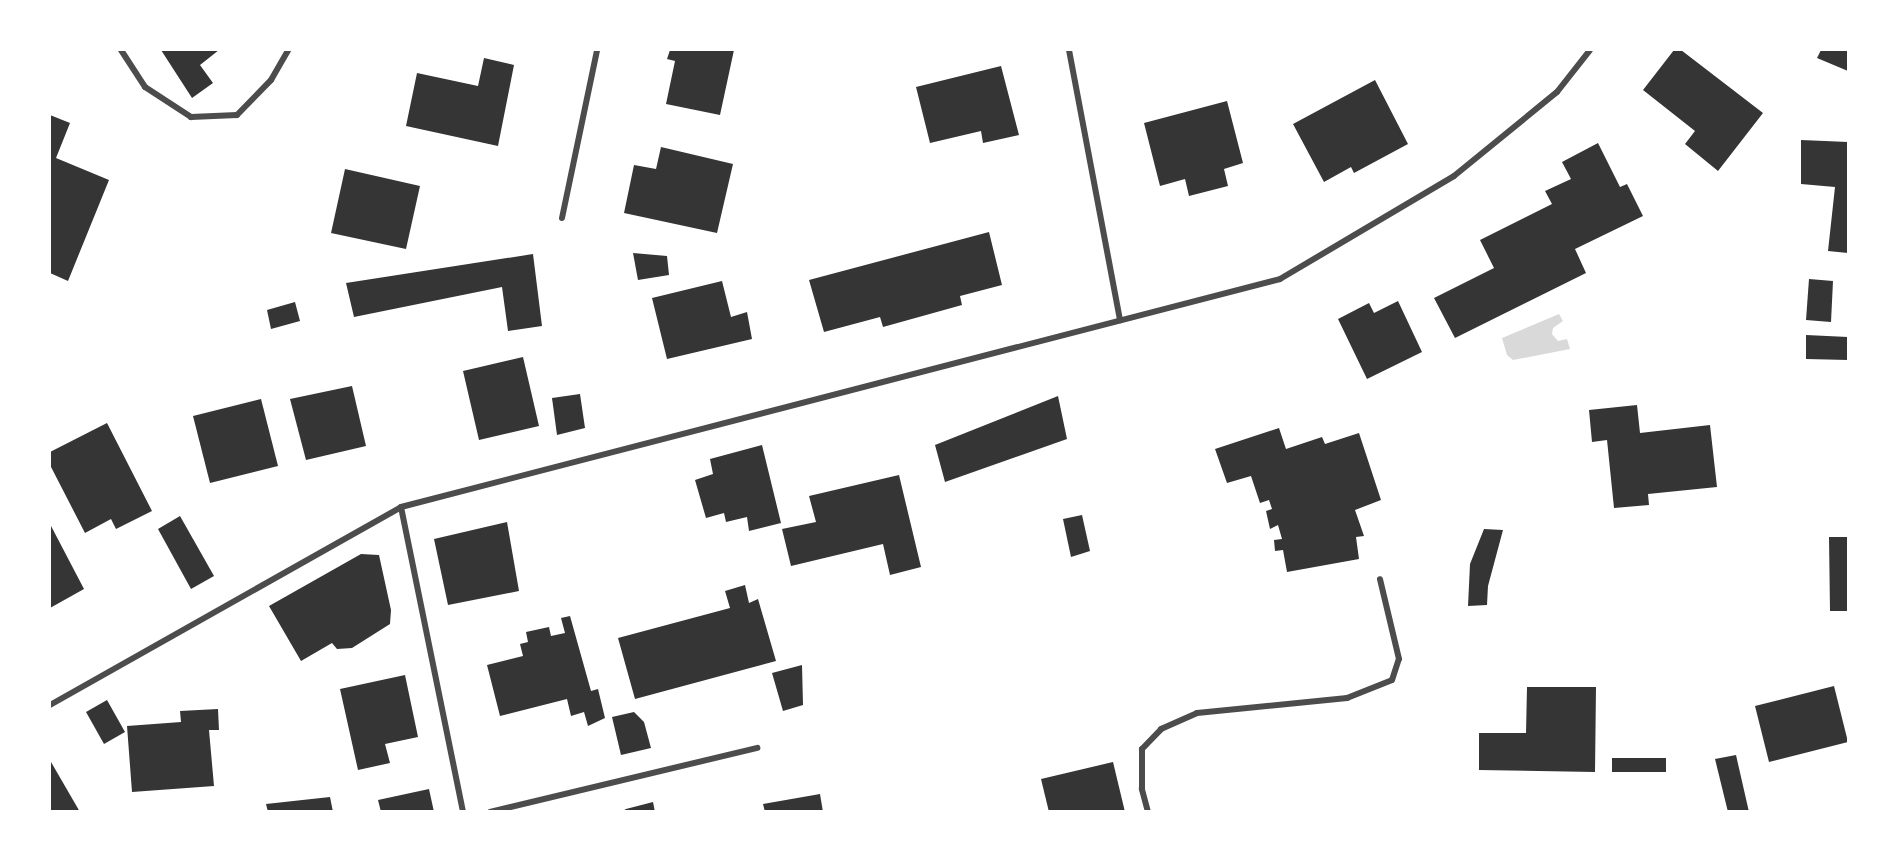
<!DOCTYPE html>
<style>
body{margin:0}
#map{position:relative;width:1898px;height:861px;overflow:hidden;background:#fff;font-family:Quicksand,sans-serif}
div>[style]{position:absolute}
.water>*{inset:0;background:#d9d9d9}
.building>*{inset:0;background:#353535}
.minor>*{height:6px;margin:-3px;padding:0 3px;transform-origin:3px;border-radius:3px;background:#4c4c4c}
span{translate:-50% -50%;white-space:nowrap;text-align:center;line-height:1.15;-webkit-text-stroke:6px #fff;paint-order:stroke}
.frame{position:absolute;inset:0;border:51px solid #fff;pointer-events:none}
</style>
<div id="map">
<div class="water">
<i style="clip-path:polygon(1559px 314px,1563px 321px,1553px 328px,1552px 334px,1558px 341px,1567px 339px,1570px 349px,1513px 360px,1507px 355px,1502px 338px)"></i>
</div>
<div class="building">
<i style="clip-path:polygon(161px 50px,219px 50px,200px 65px,213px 83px,192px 98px)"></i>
<i style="clip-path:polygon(670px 50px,734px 50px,720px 115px,666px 104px,675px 61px,667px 59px)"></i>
<i style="clip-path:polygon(1674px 50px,1681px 50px,1763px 113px,1718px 171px,1685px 144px,1695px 131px,1643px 90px)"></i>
<i style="clip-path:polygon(1821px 50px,1848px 50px,1848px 71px,1817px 58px)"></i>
<i style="clip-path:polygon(484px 58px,514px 65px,498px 146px,406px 126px,417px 73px,478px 86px)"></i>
<i style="clip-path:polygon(1001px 66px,1019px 135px,983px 143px,981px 131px,930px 143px,916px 87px)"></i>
<i style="clip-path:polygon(1375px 80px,1408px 144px,1354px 173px,1351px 167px,1324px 182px,1293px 124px)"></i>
<i style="clip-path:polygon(1227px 101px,1243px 163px,1224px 169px,1228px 186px,1189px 196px,1185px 179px,1160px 186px,1144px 123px)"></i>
<i style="clip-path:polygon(50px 115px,70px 123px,56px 158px,109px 180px,68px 281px,50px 273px)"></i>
<i style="clip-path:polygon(1801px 140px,1848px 142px,1848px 253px,1828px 251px,1835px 187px,1801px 184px)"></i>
<i style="clip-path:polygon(1598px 143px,1620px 187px,1627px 184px,1643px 216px,1575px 249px,1586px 273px,1455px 338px,1434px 298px,1494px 268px,1480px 240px,1552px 204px,1545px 191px,1571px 179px,1562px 162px)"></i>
<i style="clip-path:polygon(661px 147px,733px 164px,717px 233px,624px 213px,634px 165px,656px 169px)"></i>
<i style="clip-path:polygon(345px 169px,420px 186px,406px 249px,331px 233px)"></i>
<i style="clip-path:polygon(989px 232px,1002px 285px,960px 296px,962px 305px,883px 327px,880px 317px,824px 332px,809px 280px)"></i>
<i style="clip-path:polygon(633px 253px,667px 256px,669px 275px,638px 280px)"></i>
<i style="clip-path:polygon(533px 254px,542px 326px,508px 331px,502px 287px,354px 317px,346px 283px)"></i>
<i style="clip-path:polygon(1809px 279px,1833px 281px,1831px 322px,1806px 320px)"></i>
<i style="clip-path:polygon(722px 281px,731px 317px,747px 312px,752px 339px,667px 359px,652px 298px)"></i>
<i style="clip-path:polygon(1398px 301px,1422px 352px,1367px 379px,1338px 319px,1369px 303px,1374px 313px)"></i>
<i style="clip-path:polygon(295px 302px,300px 321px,271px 329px,267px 310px)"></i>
<i style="clip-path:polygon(1806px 335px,1848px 337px,1848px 360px,1806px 359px)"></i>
<i style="clip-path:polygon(523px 357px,539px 426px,479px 440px,463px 371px)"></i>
<i style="clip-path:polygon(352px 386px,366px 446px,306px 460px,290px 399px)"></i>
<i style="clip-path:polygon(580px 394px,585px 428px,557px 435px,552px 398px)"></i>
<i style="clip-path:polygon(1058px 396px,1067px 439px,945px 482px,935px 445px)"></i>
<i style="clip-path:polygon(261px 399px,278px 466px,210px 483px,193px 416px)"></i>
<i style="clip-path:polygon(1637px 405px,1640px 433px,1710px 425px,1717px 487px,1648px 494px,1649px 505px,1614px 508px,1607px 440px,1592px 442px,1589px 410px)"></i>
<i style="clip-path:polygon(107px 423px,152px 511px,116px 529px,111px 519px,85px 533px,50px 465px,50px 452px)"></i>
<i style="clip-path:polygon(1279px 428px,1286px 449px,1322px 437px,1325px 444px,1359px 433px,1381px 500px,1355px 510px,1364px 536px,1356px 537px,1359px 559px,1287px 572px,1283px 550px,1275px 551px,1274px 540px,1282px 539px,1278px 525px,1270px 529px,1266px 511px,1272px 509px,1269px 500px,1260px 503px,1251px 476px,1227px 483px,1215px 449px)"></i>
<i style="clip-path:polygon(762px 445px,781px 523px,749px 531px,747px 517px,726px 522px,724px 513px,706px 518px,695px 480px,713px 474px,710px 459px)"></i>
<i style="clip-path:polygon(899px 475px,921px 567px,890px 575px,883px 544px,791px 566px,782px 529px,816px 522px,809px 496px)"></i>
<i style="clip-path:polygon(1082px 515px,1090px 551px,1071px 557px,1063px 519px)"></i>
<i style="clip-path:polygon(180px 516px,214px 576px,191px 589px,158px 529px)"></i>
<i style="clip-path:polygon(507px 522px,519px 591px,448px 605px,434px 539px)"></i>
<i style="clip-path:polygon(50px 524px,84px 589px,50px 608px)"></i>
<i style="clip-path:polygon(1484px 529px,1503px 530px,1488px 586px,1487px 605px,1468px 606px,1470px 564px)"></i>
<i style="clip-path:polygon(1829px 537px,1848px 537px,1848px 611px,1830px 611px)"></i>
<i style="clip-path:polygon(361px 554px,379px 555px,391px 610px,390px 624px,352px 648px,337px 649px,332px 643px,301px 661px,269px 606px)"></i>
<i style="clip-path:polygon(745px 585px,749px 603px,758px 599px,776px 661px,635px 699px,618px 638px,730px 608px,725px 591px)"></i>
<i style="clip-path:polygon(570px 616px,591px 691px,598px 689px,605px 718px,588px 726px,584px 712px,571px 716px,567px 699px,500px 716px,487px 665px,523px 656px,520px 644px,528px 642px,526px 632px,549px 627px,551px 636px,565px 633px,561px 618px)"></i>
<i style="clip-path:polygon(802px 665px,803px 705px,783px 711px,772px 673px)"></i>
<i style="clip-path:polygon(405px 675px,418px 737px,385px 744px,390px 763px,358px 770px,340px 689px)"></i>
<i style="clip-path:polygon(1834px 686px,1848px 742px,1769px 762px,1755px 706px)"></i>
<i style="clip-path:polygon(1527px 687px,1596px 687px,1595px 772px,1479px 770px,1479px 733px,1526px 733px)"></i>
<i style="clip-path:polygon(107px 700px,125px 732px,104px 744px,86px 712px)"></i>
<i style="clip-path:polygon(218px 709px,219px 730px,209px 730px,214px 786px,132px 792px,127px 726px,181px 722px,180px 711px)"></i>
<i style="clip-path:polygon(634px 712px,644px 722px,651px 748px,621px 755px,612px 717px)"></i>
<i style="clip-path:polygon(1736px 755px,1749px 812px,1728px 812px,1715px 759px)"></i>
<i style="clip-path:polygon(1612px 758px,1666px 758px,1666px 772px,1612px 772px)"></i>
<i style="clip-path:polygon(50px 762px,51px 762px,80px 812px,50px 812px)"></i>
<i style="clip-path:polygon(1113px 762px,1125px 812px,1049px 812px,1041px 779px)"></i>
<i style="clip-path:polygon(429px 789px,434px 812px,381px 812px,378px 800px)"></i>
<i style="clip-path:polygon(820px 794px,823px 812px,765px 812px,763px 804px)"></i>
<i style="clip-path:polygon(330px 797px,333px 812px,268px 812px,266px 804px)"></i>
<i style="clip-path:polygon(653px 802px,655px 812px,621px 812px,626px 809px)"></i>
</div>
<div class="minor">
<i style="left:121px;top:50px;width:44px;rotate:57deg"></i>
<i style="left:145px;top:87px;width:55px;rotate:33.1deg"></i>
<i style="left:191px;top:117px;width:46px;rotate:-2.5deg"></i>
<i style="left:237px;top:115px;width:49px;rotate:-45.8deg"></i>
<i style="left:271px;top:80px;width:34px;rotate:-60deg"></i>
<i style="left:1069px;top:50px;width:275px;rotate:79.3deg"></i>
<i style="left:562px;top:218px;width:172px;rotate:-78.2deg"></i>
<i style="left:401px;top:507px;width:311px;rotate:78.5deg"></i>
<i style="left:50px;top:705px;width:403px;rotate:-29.4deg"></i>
<i style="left:401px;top:507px;width:908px;rotate:-14.54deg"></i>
<i style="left:1280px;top:279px;width:202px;rotate:-30.6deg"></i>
<i style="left:1454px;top:176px;width:133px;rotate:-39.2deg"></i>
<i style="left:1557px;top:92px;width:53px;rotate:-51.8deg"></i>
<i style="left:490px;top:812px;width:275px;rotate:-13.5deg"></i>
<i style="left:1148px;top:812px;width:24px;rotate:-105deg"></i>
<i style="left:1142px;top:789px;width:40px;rotate:-90deg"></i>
<i style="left:1142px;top:749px;width:28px;rotate:-46deg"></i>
<i style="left:1161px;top:729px;width:39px;rotate:-24deg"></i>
<i style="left:1197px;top:713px;width:151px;rotate:-5.7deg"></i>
<i style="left:1347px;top:698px;width:48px;rotate:-21.8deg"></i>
<i style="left:1392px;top:680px;width:22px;rotate:-72deg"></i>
<i style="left:1399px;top:659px;width:82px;rotate:-103.4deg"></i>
</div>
<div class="frame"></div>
</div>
